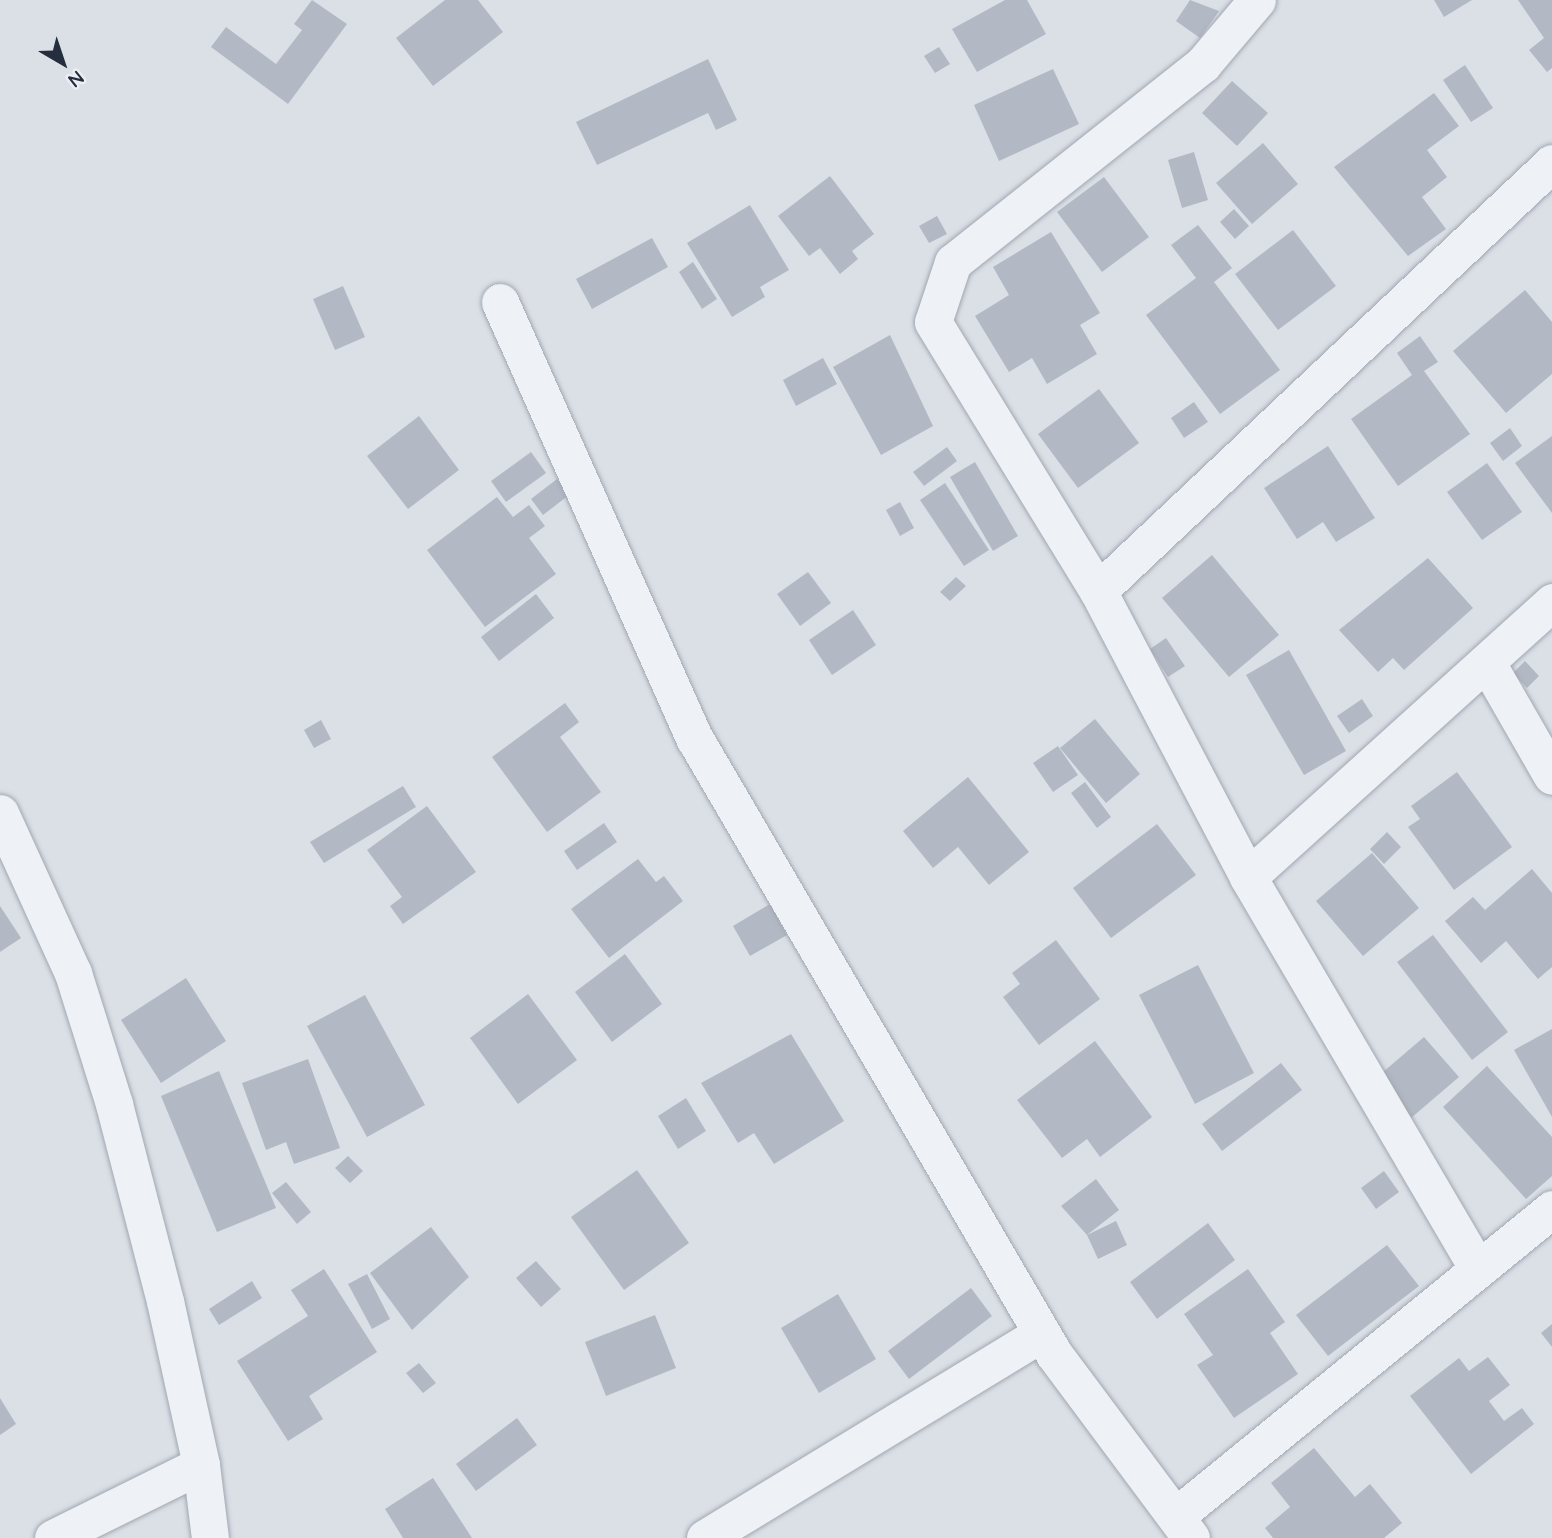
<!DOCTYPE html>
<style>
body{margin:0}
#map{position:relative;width:1552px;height:1538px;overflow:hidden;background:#dbe0e7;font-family:Quicksand,sans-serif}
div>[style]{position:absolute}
.building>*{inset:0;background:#b2b9c4}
.roads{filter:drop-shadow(0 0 2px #a1a7b1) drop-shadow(0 0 2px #a1a7b1)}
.minor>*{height:37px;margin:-18.5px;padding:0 18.5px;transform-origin:18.5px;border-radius:18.5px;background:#eef1f5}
span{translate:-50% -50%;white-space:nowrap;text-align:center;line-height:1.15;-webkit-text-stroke:5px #ebeff5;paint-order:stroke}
.north{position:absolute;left:28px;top:28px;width:70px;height:70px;-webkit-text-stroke:5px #ebeff5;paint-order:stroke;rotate:141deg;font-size:19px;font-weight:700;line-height:28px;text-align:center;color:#252e3e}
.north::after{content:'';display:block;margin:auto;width:24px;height:32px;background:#252e3e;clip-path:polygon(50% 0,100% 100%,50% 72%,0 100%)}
</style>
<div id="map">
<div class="building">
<i style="clip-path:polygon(312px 0,347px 24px,288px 104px,211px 47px,226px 27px,276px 64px,302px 30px,294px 24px)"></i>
<i style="clip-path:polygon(445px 0,478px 0,503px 32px,433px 86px,396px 38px)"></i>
<i style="clip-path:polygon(1005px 0,1027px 0,1046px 34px,977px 72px,952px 29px)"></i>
<i style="clip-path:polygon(1190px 0,1219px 11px,1200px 38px,1176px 21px)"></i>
<i style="clip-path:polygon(1434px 0,1472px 0,1444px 17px)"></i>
<i style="clip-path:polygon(1518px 0,1552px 0,1552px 68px,1547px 72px,1529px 50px,1544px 38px)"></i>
<i style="clip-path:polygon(939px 47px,950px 64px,935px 73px,924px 56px)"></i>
<i style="clip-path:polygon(708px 59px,737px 120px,716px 130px,708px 113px,597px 165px,576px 122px)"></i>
<i style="clip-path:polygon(1465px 65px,1493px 108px,1471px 122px,1443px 80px)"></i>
<i style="clip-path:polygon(1053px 69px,1079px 124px,999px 161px,974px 105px)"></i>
<i style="clip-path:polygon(1232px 81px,1268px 113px,1237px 146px,1202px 113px)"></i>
<i style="clip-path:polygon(1434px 93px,1459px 126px,1427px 150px,1447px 177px,1422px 197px,1446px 229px,1408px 256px,1334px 167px)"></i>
<i style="clip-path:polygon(1263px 143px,1298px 184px,1252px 224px,1216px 183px)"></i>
<i style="clip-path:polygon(1194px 152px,1208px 200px,1182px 208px,1168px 160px)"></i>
<i style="clip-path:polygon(830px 176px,874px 234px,852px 251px,858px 259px,840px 274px,820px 248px,809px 256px,778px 216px)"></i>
<i style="clip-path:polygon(1104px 177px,1149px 237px,1102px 272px,1057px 212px)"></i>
<i style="clip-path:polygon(750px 205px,789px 270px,760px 287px,765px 297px,732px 317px,687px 243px)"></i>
<i style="clip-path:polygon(1234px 209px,1249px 226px,1235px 239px,1220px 222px)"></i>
<i style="clip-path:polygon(937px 216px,947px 234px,929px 243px,919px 226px)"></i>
<i style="clip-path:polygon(1198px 225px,1232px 268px,1214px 282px,1280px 370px,1220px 414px,1146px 315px,1196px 278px,1171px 245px)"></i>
<i style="clip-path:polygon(1293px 230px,1336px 286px,1278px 330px,1235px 274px)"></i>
<i style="clip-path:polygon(1051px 232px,1100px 313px,1080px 325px,1097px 354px,1047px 384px,1032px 358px,1009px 372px,975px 316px,1009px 295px,993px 267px)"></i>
<i style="clip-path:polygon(652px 238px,668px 267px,592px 309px,576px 279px)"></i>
<i style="clip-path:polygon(693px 262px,717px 299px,702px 309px,679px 272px)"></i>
<i style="clip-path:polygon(343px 286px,365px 337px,335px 350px,313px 299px)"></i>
<i style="clip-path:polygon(1525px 290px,1552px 322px,1552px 374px,1506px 413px,1453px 351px)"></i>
<i style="clip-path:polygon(890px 335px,933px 426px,881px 455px,833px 367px)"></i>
<i style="clip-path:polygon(1420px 336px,1438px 362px,1424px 371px,1470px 434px,1398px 486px,1351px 419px,1412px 375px,1397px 353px)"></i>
<i style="clip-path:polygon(823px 358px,837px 384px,796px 406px,783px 380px)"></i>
<i style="clip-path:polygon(1099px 389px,1139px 443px,1078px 488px,1038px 434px)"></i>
<i style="clip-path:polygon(1194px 402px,1208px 422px,1184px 438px,1171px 418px)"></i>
<i style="clip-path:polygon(419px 416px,459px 470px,408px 509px,367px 456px)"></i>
<i style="clip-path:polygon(1510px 428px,1522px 446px,1503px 461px,1490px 443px)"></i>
<i style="clip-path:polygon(1552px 436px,1552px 513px,1515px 463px)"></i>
<i style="clip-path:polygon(1328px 446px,1375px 518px,1336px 542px,1323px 522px,1297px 539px,1264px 488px)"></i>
<i style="clip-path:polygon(947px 447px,957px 461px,924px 486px,913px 472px)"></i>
<i style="clip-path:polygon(531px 452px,546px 473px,506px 502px,491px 481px)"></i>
<i style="clip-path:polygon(975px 462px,1018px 536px,993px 551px,950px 477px)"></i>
<i style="clip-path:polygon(1487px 463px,1522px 512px,1482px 540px,1447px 492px)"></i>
<i style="clip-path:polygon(557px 479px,569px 495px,543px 515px,531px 499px)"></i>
<i style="clip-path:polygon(945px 483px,989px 550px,964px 566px,920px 500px)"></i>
<i style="clip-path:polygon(497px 497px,513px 517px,529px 505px,545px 526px,529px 538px,556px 574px,485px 627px,427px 550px)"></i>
<i style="clip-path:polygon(900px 502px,914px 528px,900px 536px,886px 510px)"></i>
<i style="clip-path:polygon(1212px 555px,1279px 635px,1229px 677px,1162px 598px)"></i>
<i style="clip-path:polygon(1428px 558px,1473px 608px,1404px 670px,1393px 658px,1378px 672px,1339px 630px)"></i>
<i style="clip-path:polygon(808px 572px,831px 603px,800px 626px,777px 594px)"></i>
<i style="clip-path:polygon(956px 577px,966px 586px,950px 601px,940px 592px)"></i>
<i style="clip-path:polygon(536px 594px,554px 618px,499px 661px,481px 637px)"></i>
<i style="clip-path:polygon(853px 610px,876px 645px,832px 675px,809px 640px)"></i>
<i style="clip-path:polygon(1166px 638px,1185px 666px,1168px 677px,1150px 649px)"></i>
<i style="clip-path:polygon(1289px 650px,1346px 751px,1304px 775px,1246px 675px)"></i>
<i style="clip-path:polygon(1525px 661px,1539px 676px,1527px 688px,1513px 673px)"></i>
<i style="clip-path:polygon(1362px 699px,1373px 716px,1349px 733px,1337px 716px)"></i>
<i style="clip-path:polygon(565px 703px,579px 722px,560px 737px,601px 792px,547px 832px,492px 757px)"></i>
<i style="clip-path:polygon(1095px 719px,1140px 774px,1106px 803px,1060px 748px)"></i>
<i style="clip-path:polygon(321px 720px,331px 739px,314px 748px,304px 730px)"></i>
<i style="clip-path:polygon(1058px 746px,1078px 775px,1053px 792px,1033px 763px)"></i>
<i style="clip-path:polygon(1457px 772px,1512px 847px,1454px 890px,1408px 827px,1420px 819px,1411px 806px)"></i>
<i style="clip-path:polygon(968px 777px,1029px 852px,989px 885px,958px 847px,933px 868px,903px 831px)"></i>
<i style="clip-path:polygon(1085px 782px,1111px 817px,1097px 828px,1071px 793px)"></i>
<i style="clip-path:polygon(403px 786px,416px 807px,324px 863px,310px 842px)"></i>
<i style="clip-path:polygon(427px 806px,476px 872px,403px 924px,390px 906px,402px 897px,367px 850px)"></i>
<i style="clip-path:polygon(604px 823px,617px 842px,577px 870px,564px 851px)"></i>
<i style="clip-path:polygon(1157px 824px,1196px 875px,1111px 938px,1073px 888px)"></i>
<i style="clip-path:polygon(1387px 832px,1401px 847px,1384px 864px,1370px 849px)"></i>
<i style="clip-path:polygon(1372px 853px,1419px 908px,1363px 956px,1316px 901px)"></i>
<i style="clip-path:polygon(638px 859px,656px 882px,664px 876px,683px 901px,609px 958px,571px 909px)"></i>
<i style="clip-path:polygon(1532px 869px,1552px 893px,1552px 967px,1538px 979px,1506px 941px,1481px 963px,1445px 921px,1473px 897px,1485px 910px)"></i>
<i style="clip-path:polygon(770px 904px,787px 935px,750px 956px,733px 926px)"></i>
<i style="clip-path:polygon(0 906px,21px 938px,0 952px)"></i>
<i style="clip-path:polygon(1433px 935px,1508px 1032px,1472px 1060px,1397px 962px)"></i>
<i style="clip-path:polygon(1056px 940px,1100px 999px,1039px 1045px,1003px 997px,1020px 984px,1012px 973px)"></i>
<i style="clip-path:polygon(625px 954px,662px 1004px,612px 1042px,575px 992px)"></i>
<i style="clip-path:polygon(1198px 965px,1254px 1073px,1195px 1104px,1139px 995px)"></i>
<i style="clip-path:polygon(186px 978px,226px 1041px,161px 1083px,121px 1020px)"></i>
<i style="clip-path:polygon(528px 994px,577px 1060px,518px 1104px,470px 1038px)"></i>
<i style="clip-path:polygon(365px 995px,425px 1105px,367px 1137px,307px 1026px)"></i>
<i style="clip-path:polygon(1552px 1029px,1552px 1117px,1514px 1050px)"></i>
<i style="clip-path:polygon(791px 1034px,844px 1121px,774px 1164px,754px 1133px,738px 1143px,701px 1083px)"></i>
<i style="clip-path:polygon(1424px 1037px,1459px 1077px,1411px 1118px,1376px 1078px)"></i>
<i style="clip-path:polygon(1095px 1041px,1152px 1117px,1100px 1157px,1087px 1139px,1062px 1158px,1017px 1100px)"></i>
<i style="clip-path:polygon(308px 1059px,340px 1148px,294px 1164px,286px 1142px,266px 1150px,242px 1083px)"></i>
<i style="clip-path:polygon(1281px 1063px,1302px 1090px,1222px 1151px,1202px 1124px)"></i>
<i style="clip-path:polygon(1487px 1066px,1552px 1137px,1552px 1176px,1526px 1199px,1443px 1107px)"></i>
<i style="clip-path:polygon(219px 1071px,276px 1208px,217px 1232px,161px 1096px)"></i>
<i style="clip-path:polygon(686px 1098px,706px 1131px,678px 1149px,658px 1116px)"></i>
<i style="clip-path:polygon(348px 1156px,363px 1171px,350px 1183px,335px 1168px)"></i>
<i style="clip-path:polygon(637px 1170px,689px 1243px,624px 1290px,571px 1217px)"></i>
<i style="clip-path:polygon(1384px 1171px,1399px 1192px,1376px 1209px,1361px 1188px)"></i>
<i style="clip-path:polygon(1096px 1179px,1119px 1210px,1087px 1235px,1116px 1221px,1127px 1245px,1098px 1259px,1087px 1235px,1061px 1206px)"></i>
<i style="clip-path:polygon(286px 1182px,311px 1212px,297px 1224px,272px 1193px)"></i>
<i style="clip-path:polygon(1208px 1223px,1235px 1260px,1157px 1319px,1130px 1282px)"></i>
<i style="clip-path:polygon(431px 1227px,469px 1277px,412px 1330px,370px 1273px)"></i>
<i style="clip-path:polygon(1387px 1245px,1419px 1286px,1328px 1356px,1296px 1315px)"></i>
<i style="clip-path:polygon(536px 1261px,561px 1289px,541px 1307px,516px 1278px)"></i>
<i style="clip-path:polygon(324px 1269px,377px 1352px,309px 1396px,323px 1419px,288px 1441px,237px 1361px,308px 1316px,291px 1290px)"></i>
<i style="clip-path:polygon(1248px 1269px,1285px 1322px,1270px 1333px,1298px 1374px,1234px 1418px,1197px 1365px,1213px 1355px,1184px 1314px)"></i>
<i style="clip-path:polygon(367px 1274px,390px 1319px,372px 1329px,348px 1284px)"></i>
<i style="clip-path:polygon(252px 1281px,262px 1298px,219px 1325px,209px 1309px)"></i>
<i style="clip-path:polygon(971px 1288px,992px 1316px,909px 1379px,888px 1351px)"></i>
<i style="clip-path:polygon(838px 1294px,876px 1359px,819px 1393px,781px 1328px)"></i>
<i style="clip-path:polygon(655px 1315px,676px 1368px,606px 1396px,585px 1342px)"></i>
<i style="clip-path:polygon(1552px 1324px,1552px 1347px,1541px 1333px)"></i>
<i style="clip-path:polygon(1488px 1357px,1510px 1385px,1489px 1401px,1504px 1421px,1522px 1408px,1534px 1424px,1471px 1474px,1410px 1396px,1459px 1358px,1469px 1371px)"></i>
<i style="clip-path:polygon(419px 1363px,436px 1383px,423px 1393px,406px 1373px)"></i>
<i style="clip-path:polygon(0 1398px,16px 1424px,0 1435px)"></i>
<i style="clip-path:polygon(517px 1418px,537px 1445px,476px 1491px,456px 1464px)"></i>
<i style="clip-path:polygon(1314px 1448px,1355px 1497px,1370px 1484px,1402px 1523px,1384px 1538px,1273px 1538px,1265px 1528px,1290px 1507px,1271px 1483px)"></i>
<i style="clip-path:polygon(433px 1478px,472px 1538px,403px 1538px,385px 1509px)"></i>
</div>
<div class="roads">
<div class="minor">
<i style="left:1257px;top:0;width:84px;rotate:130.2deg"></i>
<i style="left:1203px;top:64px;width:319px;rotate:141.6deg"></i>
<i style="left:953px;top:262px;width:63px;rotate:108.4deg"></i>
<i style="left:933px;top:322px;width:316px;rotate:58.5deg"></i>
<i style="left:1098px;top:591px;width:323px;rotate:62.3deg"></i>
<i style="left:1248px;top:877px;width:454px;rotate:59.6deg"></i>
<i style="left:500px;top:302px;width:479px;rotate:66deg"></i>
<i style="left:695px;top:739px;width:712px;rotate:59.73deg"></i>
<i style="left:1054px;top:1354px;width:229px;rotate:53.3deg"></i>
<i style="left:1098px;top:591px;width:624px;rotate:-43.31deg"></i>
<i style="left:1487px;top:663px;width:130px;rotate:60.1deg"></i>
<i style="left:0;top:813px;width:176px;rotate:65.5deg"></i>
<i style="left:73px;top:973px;width:137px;rotate:72.6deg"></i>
<i style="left:114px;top:1104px;width:203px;rotate:75.5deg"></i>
<i style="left:165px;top:1301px;width:168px;rotate:77.6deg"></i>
<i style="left:201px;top:1465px;width:74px;rotate:83deg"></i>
<i style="left:1248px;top:877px;width:410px;rotate:-42.1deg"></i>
<i style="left:1177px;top:1515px;width:484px;rotate:-39.2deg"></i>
<i style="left:53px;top:1538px;width:165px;rotate:-26.3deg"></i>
<i style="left:705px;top:1538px;width:394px;rotate:-31.3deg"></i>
</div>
</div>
<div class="north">N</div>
</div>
